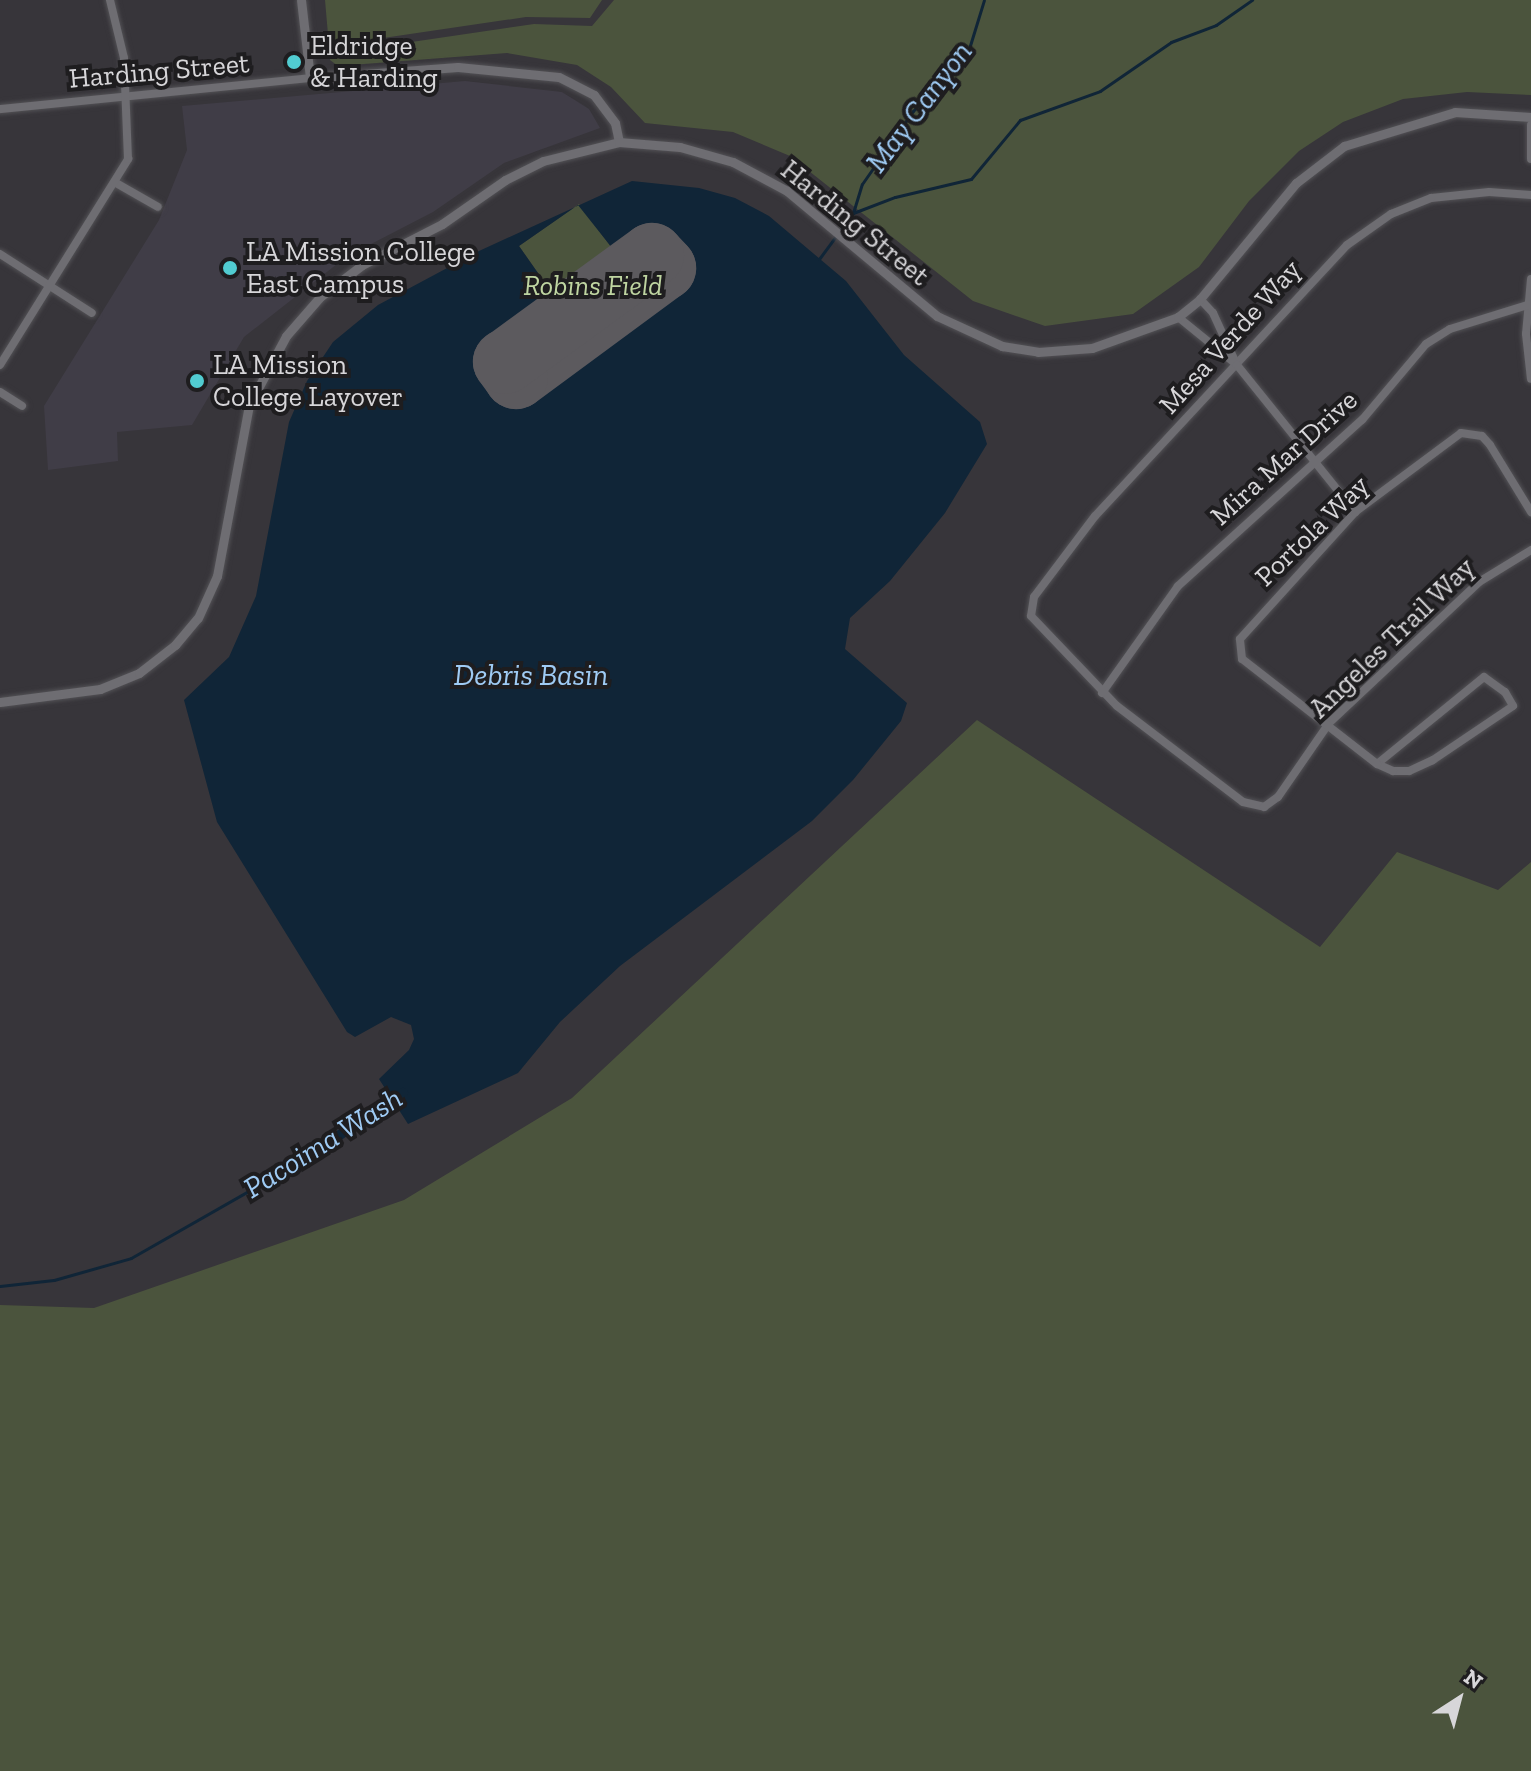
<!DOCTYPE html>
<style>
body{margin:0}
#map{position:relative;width:1531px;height:1771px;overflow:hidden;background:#37353a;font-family:"Zilla Slab",serif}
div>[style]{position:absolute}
.built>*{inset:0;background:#403d47}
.green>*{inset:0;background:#4b543d}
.water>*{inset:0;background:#102537}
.stream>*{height:3px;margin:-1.5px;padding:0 1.5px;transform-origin:1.5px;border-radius:1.5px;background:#102537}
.canal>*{height:10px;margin:-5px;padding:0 5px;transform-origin:5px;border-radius:5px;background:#102537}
.runway>*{height:64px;margin:-32px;padding:0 32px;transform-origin:32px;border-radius:32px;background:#5c5a5e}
.roads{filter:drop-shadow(0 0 2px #525155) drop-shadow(0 0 2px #525155)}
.minor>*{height:8px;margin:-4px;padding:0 4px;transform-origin:4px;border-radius:4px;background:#6e6d72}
.tertiary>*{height:9px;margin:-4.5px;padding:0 4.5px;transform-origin:4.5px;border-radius:4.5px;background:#6e6d72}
.dots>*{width:22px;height:22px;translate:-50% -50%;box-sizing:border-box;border:4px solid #1e1d1f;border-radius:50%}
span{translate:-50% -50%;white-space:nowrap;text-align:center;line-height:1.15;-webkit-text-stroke:8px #1e1d1f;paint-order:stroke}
.poi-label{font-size:28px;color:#d7d6d9}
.left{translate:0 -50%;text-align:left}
.street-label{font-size:28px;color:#d7d6d9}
.park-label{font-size:28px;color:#bfd5a1;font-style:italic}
.water-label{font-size:30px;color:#9fcbf4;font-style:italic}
.north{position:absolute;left:1419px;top:1659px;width:80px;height:80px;-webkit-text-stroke:6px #1e1d1f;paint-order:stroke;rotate:36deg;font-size:22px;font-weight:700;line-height:32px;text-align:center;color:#d7d6d9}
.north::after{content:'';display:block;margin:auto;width:28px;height:36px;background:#d7d6d9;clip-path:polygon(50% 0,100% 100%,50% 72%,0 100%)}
</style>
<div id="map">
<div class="built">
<i style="clip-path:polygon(465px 81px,562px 92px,589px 109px,600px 128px,504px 163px,433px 212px,346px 257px,244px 337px,192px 425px,117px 432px,118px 461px,48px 470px,44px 406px,159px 220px,187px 150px,182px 106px)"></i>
</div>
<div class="green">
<i style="clip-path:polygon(325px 0,602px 0,590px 18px,526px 17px,329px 46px)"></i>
<i style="clip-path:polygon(614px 0,1531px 0,1531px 95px,1467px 92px,1403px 99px,1343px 122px,1299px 151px,1249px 201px,1199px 267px,1133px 314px,1045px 326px,973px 301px,790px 156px,733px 132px,645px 123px,611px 87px,577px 65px,507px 53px,338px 66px,330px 60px,330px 54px,534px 24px,592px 26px)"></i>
<i style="clip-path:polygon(579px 204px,623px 263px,652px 243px,677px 274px,517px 390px,491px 351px,559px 303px,519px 246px)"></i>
<i style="clip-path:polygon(977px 720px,1320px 947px,1397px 852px,1498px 890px,1531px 862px,1531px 1771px,0 1771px,0 1305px,94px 1308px,404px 1200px,572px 1098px)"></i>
</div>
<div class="water">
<i style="clip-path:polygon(evenodd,632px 181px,699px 188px,735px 198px,769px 216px,846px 281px,904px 355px,980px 422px,987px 444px,945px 513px,890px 581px,850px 618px,845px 649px,907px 703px,901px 721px,853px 780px,812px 821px,620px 966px,560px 1022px,518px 1073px,408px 1124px,379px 1079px,409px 1050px,414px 1039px,411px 1025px,391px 1017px,355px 1037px,347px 1032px,217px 822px,184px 700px,229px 657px,256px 596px,289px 422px,307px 381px,333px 342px,378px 305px,479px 251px,632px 181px,578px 205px,624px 263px,652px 243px,677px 274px,517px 390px,491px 351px,559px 303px,519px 246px,578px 205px)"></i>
</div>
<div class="stream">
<i style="left:853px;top:213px;width:30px;rotate:-73deg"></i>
<i style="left:862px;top:184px;width:89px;rotate:-55.1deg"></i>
<i style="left:913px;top:111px;width:81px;rotate:-47deg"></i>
<i style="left:968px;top:52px;width:54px;rotate:-72.9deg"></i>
<i style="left:819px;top:259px;width:57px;rotate:-53.5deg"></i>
<i style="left:853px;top:213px;width:45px;rotate:-20.9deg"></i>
<i style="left:895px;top:197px;width:78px;rotate:-13.3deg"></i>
<i style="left:971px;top:179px;width:77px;rotate:-50.3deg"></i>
<i style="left:1020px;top:120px;width:85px;rotate:-19.9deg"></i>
<i style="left:1100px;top:91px;width:86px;rotate:-34.6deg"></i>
<i style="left:1171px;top:42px;width:48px;rotate:-20.7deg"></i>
<i style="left:1216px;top:25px;width:44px;rotate:-34.8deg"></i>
<i style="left:0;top:1286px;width:54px;rotate:-6.3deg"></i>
<i style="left:54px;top:1280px;width:80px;rotate:-15.9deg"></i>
<i style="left:131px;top:1258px;width:193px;rotate:-29.7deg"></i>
</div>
<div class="canal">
<i style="left:299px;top:1162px;width:125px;rotate:-33.6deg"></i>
</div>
<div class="runway">
<i style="left:652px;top:255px;width:18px;rotate:47deg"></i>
<i style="left:664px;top:268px;width:184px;rotate:143.6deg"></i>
<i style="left:516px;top:377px;width:19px;rotate:-126deg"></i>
<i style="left:505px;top:362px;width:182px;rotate:-36.1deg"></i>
</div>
<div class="roads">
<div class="minor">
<i style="left:0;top:109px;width:312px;rotate:-5.7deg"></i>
<i style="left:1531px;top:125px;width:34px;rotate:90deg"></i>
<i style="left:116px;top:183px;width:48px;rotate:29.7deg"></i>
<i style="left:1531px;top:195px;width:42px;rotate:-175.9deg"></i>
<i style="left:1489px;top:192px;width:58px;rotate:174.1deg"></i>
<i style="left:1431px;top:198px;width:43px;rotate:158.2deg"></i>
<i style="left:1391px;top:214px;width:54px;rotate:144.8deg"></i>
<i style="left:1347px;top:245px;width:370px;rotate:132.9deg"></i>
<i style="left:1095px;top:516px;width:101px;rotate:127deg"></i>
<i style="left:1034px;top:597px;width:19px;rotate:99deg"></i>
<i style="left:1031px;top:616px;width:124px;rotate:46.3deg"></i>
<i style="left:1117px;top:706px;width:158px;rotate:37.3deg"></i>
<i style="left:1243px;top:802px;width:22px;rotate:13deg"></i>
<i style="left:1264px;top:807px;width:17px;rotate:-36deg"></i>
<i style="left:1278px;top:797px;width:90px;rotate:-55.4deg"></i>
<i style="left:1329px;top:723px;width:206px;rotate:-43.2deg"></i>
<i style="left:1479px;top:582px;width:61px;rotate:-31.6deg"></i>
<i style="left:0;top:254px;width:109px;rotate:32.7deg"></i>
<i style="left:1531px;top:279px;width:55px;rotate:95.2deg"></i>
<i style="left:1526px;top:334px;width:45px;rotate:83.7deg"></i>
<i style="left:1200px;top:299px;width:19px;rotate:47deg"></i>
<i style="left:1213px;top:313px;width:53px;rotate:65.4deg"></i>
<i style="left:1178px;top:317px;width:76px;rotate:39.1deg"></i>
<i style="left:1237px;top:365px;width:189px;rotate:51.2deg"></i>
<i style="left:0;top:365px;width:243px;rotate:-58.1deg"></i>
<i style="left:128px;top:159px;width:101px;rotate:-92.3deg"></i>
<i style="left:124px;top:58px;width:60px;rotate:-103.6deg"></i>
<i style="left:0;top:392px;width:26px;rotate:32deg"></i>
<i style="left:1102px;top:693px;width:131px;rotate:-54.6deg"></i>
<i style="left:1178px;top:586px;width:248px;rotate:-42.1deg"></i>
<i style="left:1362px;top:420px;width:99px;rotate:-49.9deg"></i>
<i style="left:1426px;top:344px;width:28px;rotate:-32deg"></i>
<i style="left:1450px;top:329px;width:85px;rotate:-17.2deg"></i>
<i style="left:1377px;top:764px;width:138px;rotate:-39.1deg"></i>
<i style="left:1484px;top:677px;width:26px;rotate:36deg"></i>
<i style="left:1505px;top:692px;width:16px;rotate:60deg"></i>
<i style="left:1513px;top:706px;width:97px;rotate:146deg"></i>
<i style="left:1433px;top:760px;width:26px;rotate:155deg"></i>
<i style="left:1409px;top:771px;width:16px;rotate:180deg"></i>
<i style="left:1393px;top:771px;width:17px;rotate:-156deg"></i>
<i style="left:1377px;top:764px;width:171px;rotate:-142.1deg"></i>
<i style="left:1242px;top:659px;width:20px;rotate:-96deg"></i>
<i style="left:1240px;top:639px;width:171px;rotate:-47.8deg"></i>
<i style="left:1355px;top:512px;width:132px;rotate:-36.7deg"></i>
<i style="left:1461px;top:433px;width:21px;rotate:8deg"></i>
<i style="left:1482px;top:436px;width:12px;rotate:48deg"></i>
<i style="left:1490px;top:445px;width:79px;rotate:58.5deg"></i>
</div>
<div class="tertiary">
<i style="left:301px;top:0;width:79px;rotate:83.4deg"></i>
<i style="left:310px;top:78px;width:148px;rotate:-4.3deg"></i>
<i style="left:458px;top:67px;width:101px;rotate:5.7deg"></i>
<i style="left:559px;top:77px;width:39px;rotate:27deg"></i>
<i style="left:594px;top:95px;width:35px;rotate:53deg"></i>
<i style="left:615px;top:123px;width:19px;rotate:78deg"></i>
<i style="left:0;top:702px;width:101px;rotate:-7.4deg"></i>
<i style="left:100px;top:689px;width:42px;rotate:-22.3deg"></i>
<i style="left:139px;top:673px;width:46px;rotate:-37.9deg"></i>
<i style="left:175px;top:645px;width:35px;rotate:-50deg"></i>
<i style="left:198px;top:618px;width:46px;rotate:-65.7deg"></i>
<i style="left:217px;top:576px;width:174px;rotate:-79.4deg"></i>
<i style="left:249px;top:405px;width:78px;rotate:-61.8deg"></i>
<i style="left:286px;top:336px;width:52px;rotate:-48.9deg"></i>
<i style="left:320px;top:297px;width:53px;rotate:-37.3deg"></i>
<i style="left:362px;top:265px;width:90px;rotate:-27.1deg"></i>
<i style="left:442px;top:224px;width:77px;rotate:-34.9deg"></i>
<i style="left:505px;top:180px;width:42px;rotate:-26.6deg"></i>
<i style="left:543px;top:161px;width:78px;rotate:-14deg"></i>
<i style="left:619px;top:142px;width:61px;rotate:4.7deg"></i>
<i style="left:680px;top:147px;width:55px;rotate:15.8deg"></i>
<i style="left:733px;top:162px;width:61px;rotate:28.2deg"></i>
<i style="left:787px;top:191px;width:195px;rotate:39.8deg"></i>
<i style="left:937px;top:316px;width:72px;rotate:24.8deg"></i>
<i style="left:1002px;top:346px;width:36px;rotate:9deg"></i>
<i style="left:1038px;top:352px;width:54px;rotate:-4.2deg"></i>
<i style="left:1092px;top:348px;width:91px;rotate:-19.8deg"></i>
<i style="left:1178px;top:317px;width:28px;rotate:-39deg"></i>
<i style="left:1200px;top:299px;width:151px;rotate:-50.4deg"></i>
<i style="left:1296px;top:183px;width:61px;rotate:-37.6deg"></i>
<i style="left:1344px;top:146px;width:116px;rotate:-17deg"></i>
<i style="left:1455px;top:112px;width:76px;rotate:3.8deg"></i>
</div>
</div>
<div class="dots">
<i style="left:294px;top:62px;background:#51ccd1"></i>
<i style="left:230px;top:268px;background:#51ccd1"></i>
<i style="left:197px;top:381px;background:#51ccd1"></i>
</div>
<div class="poi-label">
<span class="left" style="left:310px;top:62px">Eldridge<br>&amp; Harding</span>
<span class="left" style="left:246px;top:268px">LA Mission College<br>East Campus</span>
<span class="left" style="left:213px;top:381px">LA Mission<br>College Layover</span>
</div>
<div class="street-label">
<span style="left:159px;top:71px;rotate:-5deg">Harding Street</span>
<span style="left:855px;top:223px;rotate:39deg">Harding Street</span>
<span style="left:1230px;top:337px;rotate:-48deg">Mesa Verde Way</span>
<span style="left:1284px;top:458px;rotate:-42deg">Mira Mar Drive</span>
<span style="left:1312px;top:531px;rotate:-44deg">Portola Way</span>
<span style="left:1392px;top:638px;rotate:-44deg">Angeles Trail Way</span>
</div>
<div class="park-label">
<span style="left:593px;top:286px">Robins Field</span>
</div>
<div class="water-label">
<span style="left:919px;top:107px;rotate:-53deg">May Canyon</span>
<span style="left:531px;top:675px">Debris Basin</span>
<span style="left:323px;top:1143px;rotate:-32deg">Pacoima Wash</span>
</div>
<div class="north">N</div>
</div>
